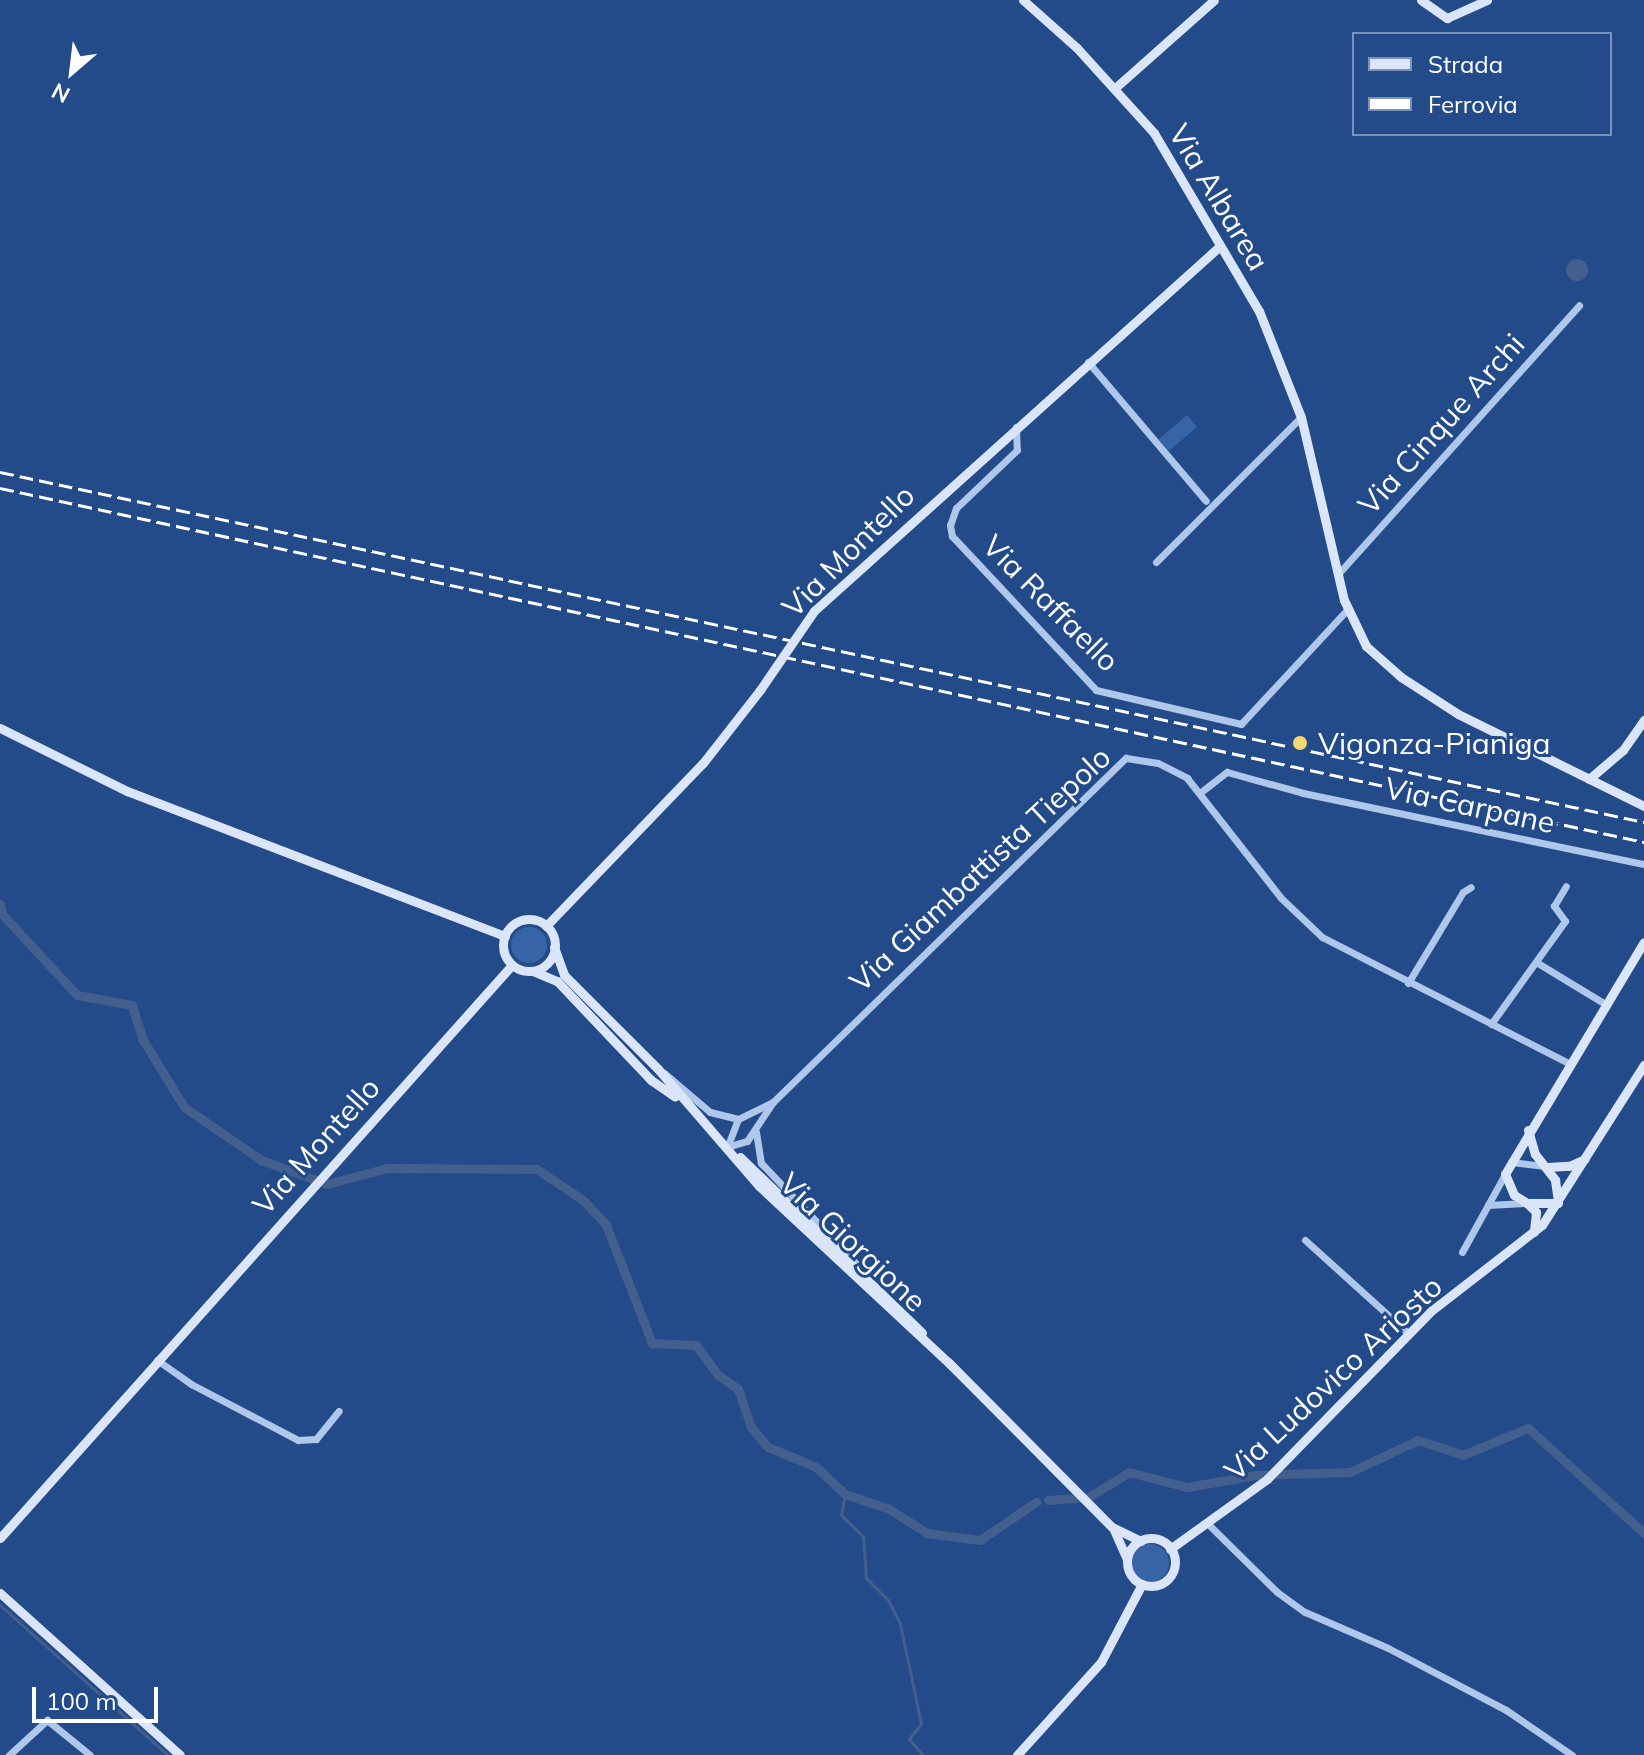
<!DOCTYPE html>
<style>
body{margin:0}
#map{position:relative;width:1644px;height:1755px;overflow:hidden;background:#234b8a;font-family:Mulish,sans-serif}
div>[style]{position:absolute}
.green>*{inset:0;background:#3764a7}
.round{border-radius:50%}
.water>*{inset:0;background:#425f8d}
.stream>*{height:3px;margin:-1.5px;padding:0 1.5px;transform-origin:1.5px;border-radius:1.5px;background:#425f8d}
.canal>*{height:9px;margin:-4.5px;padding:0 4.5px;transform-origin:4.5px;border-radius:4.5px;background:#425f8d}
.street>*{height:7px;margin:-3.5px;padding:0 3.5px;transform-origin:3.5px;border-radius:3.5px;background:#afc7ea}
.secondary>*{height:9px;margin:-4.5px;padding:0 4.5px;transform-origin:4.5px;border-radius:4.5px;background:#dae6f8}
.secondary>.ring{margin:-4.5px;padding:0;box-sizing:content-box;background:none;border:9px solid #dae6f8;border-radius:50%}
.rail>*{height:3px;margin-top:-1.5px;transform-origin:0;background:repeating-linear-gradient(90deg,#fff 0 14px,transparent 0 20px)}
.secondary-bridge>*{height:9px;margin:-4.5px;padding:0 4.5px;transform-origin:4.5px;border-radius:4.5px;background:#dae6f8}
.dots>*{width:22px;height:22px;translate:-50% -50%;box-sizing:border-box;border:4px solid #234b8a;border-radius:50%}
span{translate:-50% -50%;white-space:nowrap;text-align:center;line-height:1.15;-webkit-text-stroke:6px #234b8a;paint-order:stroke}
.street-label{font-size:30px;color:#fff}
.poi-label{font-size:30px;color:#fff}
.left{translate:0 -50%;text-align:left}
.legend{position:absolute;left:1352px;top:32px;width:260px;height:104px;box-sizing:border-box;background:#234b8a;border:2px solid #7b93b9;margin:0;padding:10px 14px;list-style:none;font-size:24px;color:#fff}
.legend li{display:flex;align-items:center;gap:16px;height:40px}
.legend b{width:40px;border:2px solid #7b93b9}
.north{position:absolute;left:32px;top:32px;width:80px;height:80px;-webkit-text-stroke:6px #234b8a;paint-order:stroke;rotate:208deg;font-size:22px;font-weight:700;line-height:32px;text-align:center;color:#fff}
.north::after{content:'';display:block;margin:auto;width:28px;height:36px;background:#fff;clip-path:polygon(50% 0,100% 100%,50% 72%,0 100%)}
.scale{position:absolute;left:32px;top:1687px;width:126px;height:36px;box-sizing:border-box;border:4px solid #fff;border-top:0;padding-left:10px;font-size:24px;line-height:28px;white-space:nowrap;color:#fff;-webkit-text-stroke:6px #234b8a;paint-order:stroke}
</style>
<div id="map">
<div class="green">
<i style="clip-path:polygon(1187px 415px,1197px 427px,1169px 451px,1159px 439px)"></i>
<i class="round" style="left:511px;top:927px;width:36px;height:36px"></i>
<i class="round" style="left:1131px;top:1544px;width:38px;height:38px"></i>
</div>
<div class="water">
<i class="round" style="left:1566px;top:259px;width:22px;height:22px"></i>
</div>
<div class="stream">
<i style="left:845px;top:1494px;width:21px;rotate:101deg"></i>
<i style="left:841px;top:1515px;width:30px;rotate:44deg"></i>
<i style="left:863px;top:1536px;width:42px;rotate:85.9deg"></i>
<i style="left:866px;top:1578px;width:31px;rotate:45deg"></i>
<i style="left:888px;top:1600px;width:27px;rotate:63deg"></i>
<i style="left:900px;top:1624px;width:102px;rotate:78.1deg"></i>
<i style="left:921px;top:1724px;width:19px;rotate:129deg"></i>
<i style="left:909px;top:1739px;width:21px;rotate:49deg"></i>
<i style="left:0;top:1605px;width:225px;rotate:41.8deg"></i>
</div>
<div class="canal">
<i style="left:0;top:904px;width:10px;rotate:79deg"></i>
<i style="left:2px;top:914px;width:110px;rotate:47.2deg"></i>
<i style="left:77px;top:995px;width:56px;rotate:10.3deg"></i>
<i style="left:132px;top:1005px;width:37px;rotate:73deg"></i>
<i style="left:143px;top:1040px;width:79px;rotate:58.5deg"></i>
<i style="left:184px;top:1107px;width:93px;rotate:34.5deg"></i>
<i style="left:261px;top:1160px;width:70px;rotate:20deg"></i>
<i style="left:327px;top:1184px;width:62px;rotate:-14.9deg"></i>
<i style="left:387px;top:1168px;width:150px;rotate:0.4deg"></i>
<i style="left:537px;top:1169px;width:57px;rotate:34.2deg"></i>
<i style="left:584px;top:1201px;width:33px;rotate:47deg"></i>
<i style="left:606px;top:1225px;width:127px;rotate:68.7deg"></i>
<i style="left:652px;top:1343px;width:44px;rotate:2.6deg"></i>
<i style="left:696px;top:1345px;width:37px;rotate:54deg"></i>
<i style="left:718px;top:1375px;width:24px;rotate:35deg"></i>
<i style="left:738px;top:1389px;width:40px;rotate:71.1deg"></i>
<i style="left:751px;top:1427px;width:26px;rotate:50deg"></i>
<i style="left:768px;top:1447px;width:52px;rotate:22.6deg"></i>
<i style="left:816px;top:1467px;width:40px;rotate:43deg"></i>
<i style="left:845px;top:1494px;width:46px;rotate:18.8deg"></i>
<i style="left:889px;top:1509px;width:45px;rotate:32.3deg"></i>
<i style="left:927px;top:1533px;width:53px;rotate:7.5deg"></i>
<i style="left:980px;top:1540px;width:68px;rotate:-34.2deg"></i>
<i style="left:1048px;top:1500px;width:41px;rotate:-4.2deg"></i>
<i style="left:1089px;top:1497px;width:47px;rotate:-32deg"></i>
<i style="left:1129px;top:1472px;width:60px;rotate:14.5deg"></i>
<i style="left:1187px;top:1487px;width:70px;rotate:-9.9deg"></i>
<i style="left:1256px;top:1475px;width:94px;rotate:-1.8deg"></i>
<i style="left:1350px;top:1472px;width:75px;rotate:-25.2deg"></i>
<i style="left:1418px;top:1440px;width:47px;rotate:18.4deg"></i>
<i style="left:1463px;top:1455px;width:70px;rotate:-22.6deg"></i>
<i style="left:1528px;top:1428px;width:156px;rotate:42.2deg"></i>
</div>
<div class="street">
<i style="left:1088px;top:362px;width:182px;rotate:49.7deg"></i>
<i style="left:1016px;top:427px;width:23px;rotate:88deg"></i>
<i style="left:1017px;top:450px;width:84px;rotate:136.4deg"></i>
<i style="left:956px;top:508px;width:18px;rotate:109deg"></i>
<i style="left:950px;top:525px;width:11px;rotate:80deg"></i>
<i style="left:952px;top:536px;width:211px;rotate:46.9deg"></i>
<i style="left:1096px;top:690px;width:149px;rotate:13.2deg"></i>
<i style="left:1241px;top:724px;width:156px;rotate:-47.1deg"></i>
<i style="left:1156px;top:562px;width:205px;rotate:-45deg"></i>
<i style="left:1338px;top:574px;width:361px;rotate:-48.1deg"></i>
<i style="left:1201px;top:792px;width:33px;rotate:-38deg"></i>
<i style="left:1227px;top:772px;width:79px;rotate:15.4deg"></i>
<i style="left:1303px;top:793px;width:348px;rotate:11.8deg"></i>
<i style="left:1536px;top:962px;width:81px;rotate:31.3deg"></i>
<i style="left:1408px;top:983px;width:106px;rotate:-58.9deg"></i>
<i style="left:1463px;top:892px;width:9px;rotate:-32deg"></i>
<i style="left:1491px;top:1024px;width:127px;rotate:-54.3deg"></i>
<i style="left:1565px;top:921px;width:19px;rotate:-126deg"></i>
<i style="left:1554px;top:906px;width:23px;rotate:-59deg"></i>
<i style="left:664px;top:1073px;width:60px;rotate:40.3deg"></i>
<i style="left:710px;top:1112px;width:29px;rotate:14deg"></i>
<i style="left:773px;top:1102px;width:39px;rotate:154deg"></i>
<i style="left:738px;top:1119px;width:30px;rotate:111deg"></i>
<i style="left:727px;top:1147px;width:21px;rotate:-17deg"></i>
<i style="left:747px;top:1141px;width:47px;rotate:-56.3deg"></i>
<i style="left:773px;top:1102px;width:493px;rotate:-44.3deg"></i>
<i style="left:1126px;top:758px;width:32px;rotate:9deg"></i>
<i style="left:1158px;top:763px;width:33px;rotate:27deg"></i>
<i style="left:1187px;top:778px;width:152px;rotate:51.9deg"></i>
<i style="left:1281px;top:898px;width:57px;rotate:43.6deg"></i>
<i style="left:1322px;top:937px;width:276px;rotate:27.1deg"></i>
<i style="left:756px;top:1132px;width:31px;rotate:81deg"></i>
<i style="left:761px;top:1163px;width:151px;rotate:46.6deg"></i>
<i style="left:1511px;top:1162px;width:34px;rotate:7deg"></i>
<i style="left:1488px;top:1205px;width:37px;rotate:-3deg"></i>
<i style="left:1305px;top:1240px;width:140px;rotate:42.1deg"></i>
<i style="left:1462px;top:1252px;width:89px;rotate:-61.1deg"></i>
<i style="left:157px;top:1360px;width:42px;rotate:35.2deg"></i>
<i style="left:191px;top:1384px;width:121px;rotate:27.6deg"></i>
<i style="left:298px;top:1440px;width:18px;rotate:-3deg"></i>
<i style="left:316px;top:1439px;width:36px;rotate:-51deg"></i>
<i style="left:1208px;top:1524px;width:97px;rotate:44.6deg"></i>
<i style="left:1277px;top:1592px;width:34px;rotate:36deg"></i>
<i style="left:1305px;top:1612px;width:90px;rotate:23.4deg"></i>
<i style="left:1388px;top:1648px;width:133px;rotate:27.7deg"></i>
<i style="left:1506px;top:1710px;width:80px;rotate:34.3deg"></i>
<i style="left:9px;top:1755px;width:52px;rotate:-42.6deg"></i>
<i style="left:47px;top:1720px;width:55px;rotate:39.1deg"></i>
</div>
<div class="secondary">
<i style="left:1023px;top:0;width:72px;rotate:41.6deg"></i>
<i style="left:1077px;top:48px;width:115px;rotate:47.8deg"></i>
<i style="left:1154px;top:133px;width:207px;rotate:59.5deg"></i>
<i style="left:1259px;top:311px;width:114px;rotate:68.4deg"></i>
<i style="left:1301px;top:417px;width:188px;rotate:76.8deg"></i>
<i style="left:1344px;top:600px;width:51px;rotate:64.4deg"></i>
<i style="left:1366px;top:646px;width:47px;rotate:41.5deg"></i>
<i style="left:1401px;top:677px;width:68px;rotate:33deg"></i>
<i style="left:1458px;top:714px;width:208px;rotate:26.3deg"></i>
<i style="left:1421px;top:0;width:32px;rotate:35deg"></i>
<i style="left:1447px;top:18px;width:44px;rotate:-24.2deg"></i>
<i style="left:1115px;top:88px;width:132px;rotate:-41.6deg"></i>
<i style="left:814px;top:611px;width:546px;rotate:-41.96deg"></i>
<i style="left:0;top:728px;width:142px;rotate:26.4deg"></i>
<i style="left:127px;top:791px;width:405px;rotate:21deg"></i>
<i style="left:1589px;top:779px;width:45px;rotate:-40.5deg"></i>
<i style="left:1623px;top:750px;width:37px;rotate:-55deg"></i>
<i class="ring" style="left:503px;top:919px;width:43px;height:43px"></i>
<i style="left:546px;top:926px;width:226px;rotate:-46.1deg"></i>
<i style="left:703px;top:763px;width:93px;rotate:-52deg"></i>
<i style="left:554px;top:947px;width:30px;rotate:70deg"></i>
<i style="left:564px;top:975px;width:133px;rotate:45deg"></i>
<i style="left:658px;top:1069px;width:155px;rotate:49.2deg"></i>
<i style="left:759px;top:1186px;width:264px;rotate:43deg"></i>
<i style="left:533px;top:971px;width:26px;rotate:23deg"></i>
<i style="left:557px;top:981px;width:137px;rotate:46.5deg"></i>
<i style="left:651px;top:1080px;width:29px;rotate:35deg"></i>
<i style="left:1528px;top:1130px;width:25px;rotate:74deg"></i>
<i style="left:1535px;top:1154px;width:33px;rotate:52deg"></i>
<i style="left:1555px;top:1180px;width:22px;rotate:82deg"></i>
<i style="left:740px;top:1157px;width:253px;rotate:44deg"></i>
<i style="left:1547px;top:1167px;width:22px;rotate:-3deg"></i>
<i style="left:1569px;top:1166px;width:17px;rotate:-24deg"></i>
<i style="left:1527px;top:1203px;width:13px;rotate:45deg"></i>
<i style="left:1536px;top:1212px;width:20px;rotate:96deg"></i>
<i style="left:1558px;top:1203px;width:31px;rotate:180deg"></i>
<i style="left:1527px;top:1203px;width:15px;rotate:-148deg"></i>
<i style="left:1514px;top:1195px;width:23px;rotate:-113deg"></i>
<i style="left:1505px;top:1174px;width:270px;rotate:-59.1deg"></i>
<i style="left:948px;top:1362px;width:233px;rotate:45.2deg"></i>
<i style="left:1112px;top:1527px;width:32px;rotate:26deg"></i>
<i style="left:1114px;top:1530px;width:32px;rotate:66deg"></i>
<i style="left:0;top:1538px;width:768px;rotate:-48.22deg"></i>
<i class="ring" style="left:1127px;top:1538px;width:39px;height:39px"></i>
<i style="left:1170px;top:1549px;width:120px;rotate:-35.8deg"></i>
<i style="left:1267px;top:1479px;width:235px;rotate:-45.7deg"></i>
<i style="left:1431px;top:1311px;width:140px;rotate:-37.8deg"></i>
<i style="left:1542px;top:1225px;width:190px;rotate:-57.5deg"></i>
<i style="left:0;top:1593px;width:242px;rotate:42deg"></i>
<i style="left:1017px;top:1755px;width:125px;rotate:-47.9deg"></i>
<i style="left:1101px;top:1662px;width:88px;rotate:-62.3deg"></i>
</div>
<div class="rail">
<i style="left:0;top:472px;width:1681px;rotate:12.02deg"></i>
<i style="left:0;top:488px;width:1682px;rotate:12.15deg"></i>
</div>
<div class="secondary-bridge">
<i style="left:760px;top:690px;width:96px;rotate:-55.6deg"></i>
</div>
<div class="dots">
<i style="left:1300px;top:743px;background:#f6d672"></i>
</div>
<div class="street-label">
<span style="left:1219px;top:197px;rotate:59deg">Via Albarea</span>
<span style="left:1441px;top:424px;rotate:-48deg">Via Cinque Archi</span>
<span style="left:848px;top:551px;rotate:-45deg">Via Montello</span>
<span style="left:1051px;top:603px;rotate:45deg">Via Raffaello</span>
<span style="left:1470px;top:805px;rotate:12deg">Via Carpane</span>
<span style="left:980px;top:869px;rotate:-43deg">Via Giambattista Tiepolo</span>
<span style="left:316px;top:1146px;rotate:-48deg">Via Montello</span>
<span style="left:853px;top:1242px;rotate:43deg">Via Giorgione</span>
<span style="left:1333px;top:1378px;rotate:-43deg">Via Ludovico Ariosto</span>
</div>
<div class="poi-label">
<span class="left" style="left:1318px;top:743px">Vigonza-Pianiga</span>
</div>
<ul class="legend">
<li><b style="height:10px;background:#dae6f8"></b>Strada</li>
<li><b style="height:10px;background:#fff"></b>Ferrovia</li>
</ul>
<div class="north">N</div>
<div class="scale">100 m</div>
</div>
